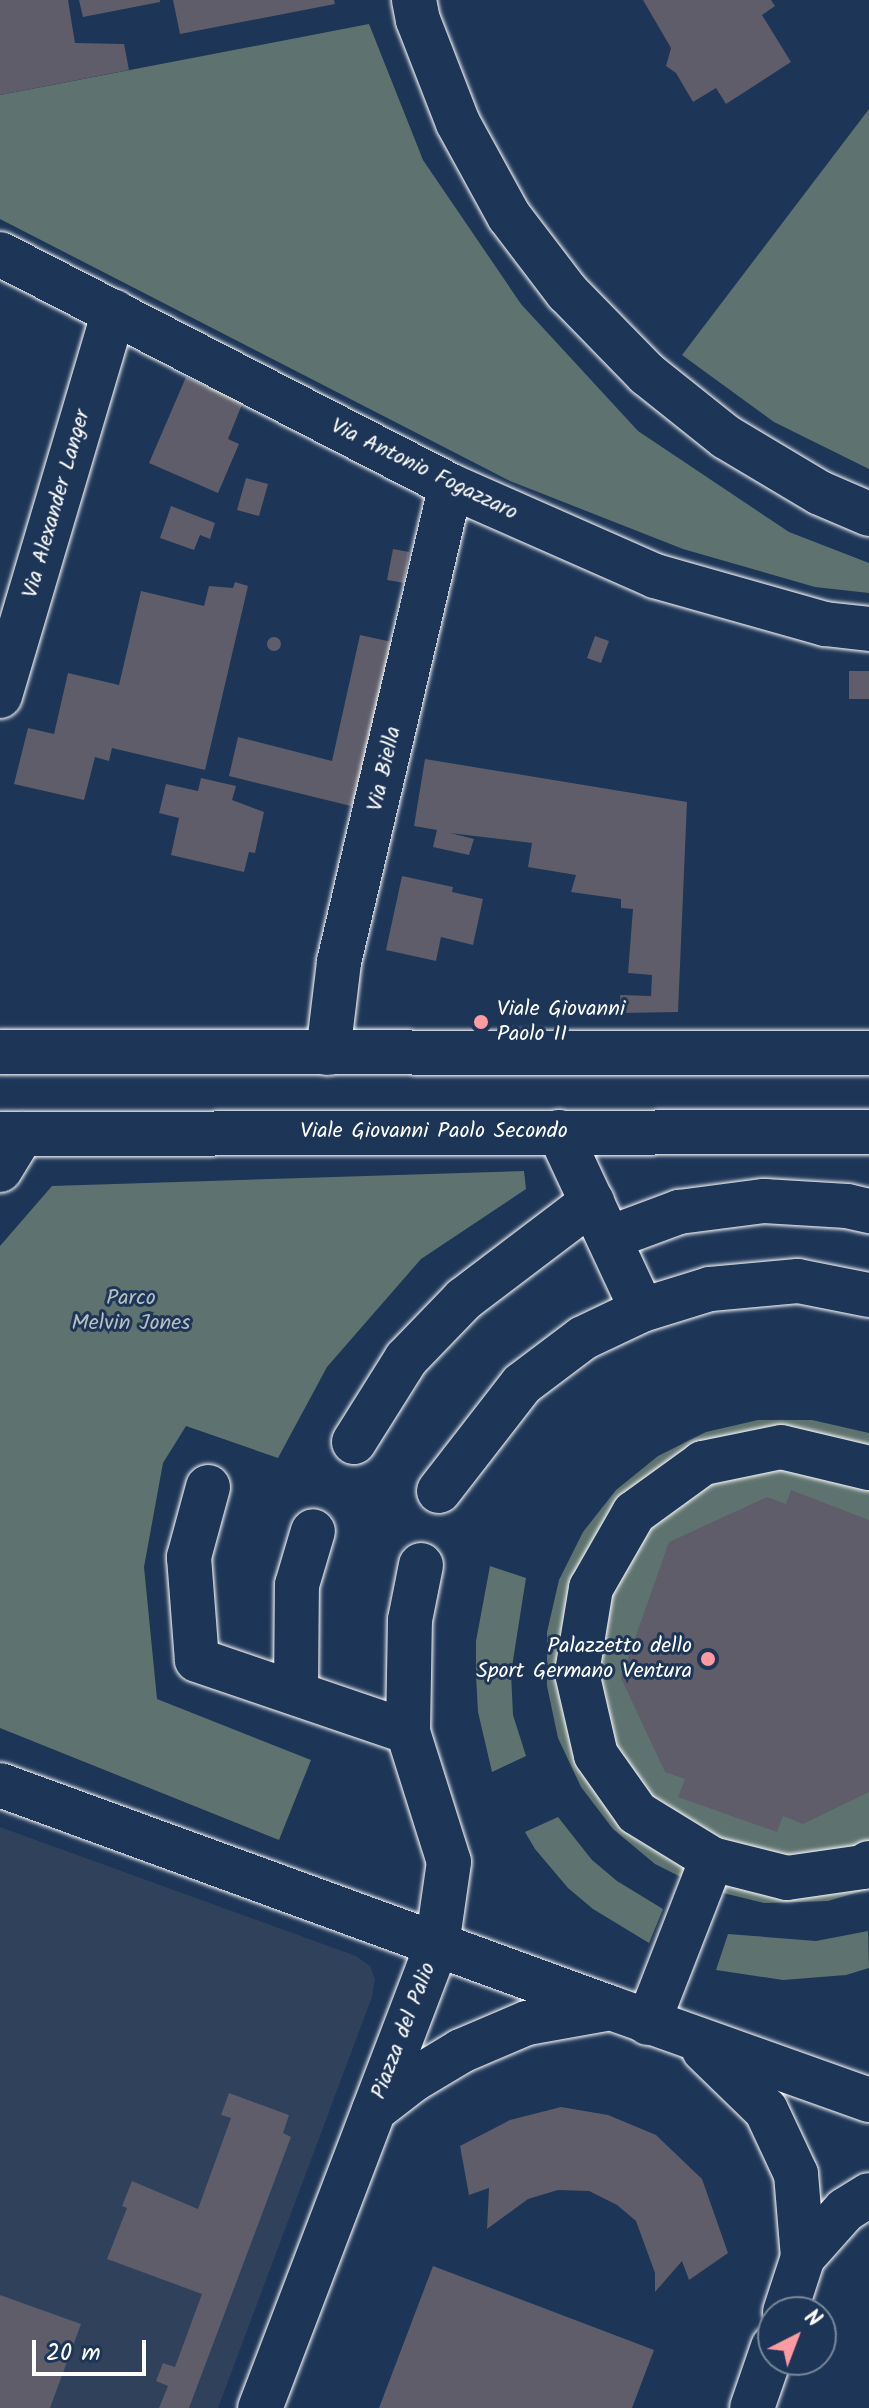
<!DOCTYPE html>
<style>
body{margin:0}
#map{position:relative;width:869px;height:2408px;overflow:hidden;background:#1d3557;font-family:Kalam,sans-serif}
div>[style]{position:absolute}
.built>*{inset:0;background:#30415c}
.green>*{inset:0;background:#5e736f}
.building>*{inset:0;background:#5e5d69}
.round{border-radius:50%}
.roads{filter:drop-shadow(0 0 2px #fff) drop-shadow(0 0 2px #fff)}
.minor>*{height:44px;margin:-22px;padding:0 22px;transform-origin:22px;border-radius:22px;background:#1d3557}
.major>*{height:44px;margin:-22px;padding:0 22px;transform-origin:22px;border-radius:22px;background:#1d3557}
.dots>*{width:22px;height:22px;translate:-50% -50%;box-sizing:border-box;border:4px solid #1d3557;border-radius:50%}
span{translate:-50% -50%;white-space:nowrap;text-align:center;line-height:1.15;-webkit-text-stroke:6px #1d3557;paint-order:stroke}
.street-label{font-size:22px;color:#fff}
.poi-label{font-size:22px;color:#fff}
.left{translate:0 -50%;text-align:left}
.right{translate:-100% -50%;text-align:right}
.park-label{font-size:22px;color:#b7c0be}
.north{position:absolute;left:757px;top:2296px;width:80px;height:80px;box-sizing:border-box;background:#1d3557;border:2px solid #77869a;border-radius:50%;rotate:42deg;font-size:22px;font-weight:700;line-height:32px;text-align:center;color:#fff}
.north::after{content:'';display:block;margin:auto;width:28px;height:36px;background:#ff9aa2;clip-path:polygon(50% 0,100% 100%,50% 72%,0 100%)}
.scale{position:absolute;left:32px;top:2340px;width:114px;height:36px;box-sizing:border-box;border:4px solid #fff;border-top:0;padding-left:10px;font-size:24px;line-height:28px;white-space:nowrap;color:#fff;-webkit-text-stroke:6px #1d3557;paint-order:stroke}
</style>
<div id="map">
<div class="built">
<i style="clip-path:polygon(0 1827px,356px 1956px,370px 1966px,375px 1979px,372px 1997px,218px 2408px,0 2408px)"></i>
</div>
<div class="green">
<i style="clip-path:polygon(369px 24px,423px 160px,521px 304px,638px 431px,789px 532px,869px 563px,869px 593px,815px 587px,683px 549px,510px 481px,0 219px,0 95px)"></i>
<i style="clip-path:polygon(869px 109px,869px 469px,774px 422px,682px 355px)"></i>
<i style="clip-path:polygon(524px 1171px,526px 1189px,421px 1259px,327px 1367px,278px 1458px,186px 1426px,163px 1463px,144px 1567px,157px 1699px,311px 1760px,279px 1840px,0 1728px,0 1246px,52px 1186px)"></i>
<i style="clip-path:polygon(758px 1420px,812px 1420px,869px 1433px,869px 1889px,828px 1901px,764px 1903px,703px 1888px,655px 1864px,613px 1829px,581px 1787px,558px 1738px,547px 1686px,547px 1632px,559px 1580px,583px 1532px,616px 1490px,658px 1456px,706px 1432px)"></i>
<i style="clip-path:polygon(490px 1566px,526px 1578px,511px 1673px,513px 1715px,526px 1756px,492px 1772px,478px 1712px,476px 1676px,476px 1641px)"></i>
<i style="clip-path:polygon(558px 1817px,592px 1860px,617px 1881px,663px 1909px,649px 1943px,593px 1909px,568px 1888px,535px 1849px,525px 1832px)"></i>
<i style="clip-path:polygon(868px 1931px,869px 1968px,846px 1975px,783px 1980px,716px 1970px,728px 1934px,816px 1941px)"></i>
</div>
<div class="building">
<i style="clip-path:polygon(0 0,68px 0,75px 43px,124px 44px,129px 70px,0 95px)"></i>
<i style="clip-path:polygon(79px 0,160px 0,160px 2px,83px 17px)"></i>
<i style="clip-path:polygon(173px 0,334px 0,335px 4px,180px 34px)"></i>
<i style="clip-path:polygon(643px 0,771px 0,775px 6px,762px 15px,791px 62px,726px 104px,716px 88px,693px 102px,676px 73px,666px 66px,671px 48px)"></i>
<i style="clip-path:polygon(186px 377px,243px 402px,228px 439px,239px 444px,218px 493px,149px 463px)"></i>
<i style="clip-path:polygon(246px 478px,268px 484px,259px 516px,237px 510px)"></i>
<i style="clip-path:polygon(171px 506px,215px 523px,210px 539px,200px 535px,194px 550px,160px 538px)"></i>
<i style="clip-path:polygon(393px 549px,409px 552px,404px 583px,387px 580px)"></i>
<i style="clip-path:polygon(235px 582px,248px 586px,205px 770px,112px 748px,109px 761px,95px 757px,84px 800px,14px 784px,28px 728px,54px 734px,68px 673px,119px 685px,141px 591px,204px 606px,209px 586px,233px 588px)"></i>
<i style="clip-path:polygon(360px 635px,392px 642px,355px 807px,229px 776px,238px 737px,332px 761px)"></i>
<i style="clip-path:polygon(595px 636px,609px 641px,601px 663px,587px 658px)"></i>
<i class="round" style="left:267px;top:637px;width:14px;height:14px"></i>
<i style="clip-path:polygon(849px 671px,869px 671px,869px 699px,849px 699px)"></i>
<i style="clip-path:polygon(425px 759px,687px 802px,678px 1012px,621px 1013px,620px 995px,651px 996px,652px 975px,628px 973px,633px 909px,621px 908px,621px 899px,571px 892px,576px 875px,528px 867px,532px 843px,450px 833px,474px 839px,469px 855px,433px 847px,437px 830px,414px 826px)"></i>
<i style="clip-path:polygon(201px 778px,236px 786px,232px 800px,264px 812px,255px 853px,249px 852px,244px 872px,171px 855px,179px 818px,159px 813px,166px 784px,198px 791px)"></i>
<i style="clip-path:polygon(402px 876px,453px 887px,452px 892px,483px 899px,473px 945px,441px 937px,436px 961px,386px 950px)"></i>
<i style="clip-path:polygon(791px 1490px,869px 1520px,869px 1792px,803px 1824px,783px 1816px,777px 1832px,678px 1797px,685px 1779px,665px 1772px,621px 1678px,669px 1542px,767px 1497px,786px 1504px)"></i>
<i style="clip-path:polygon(229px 2093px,289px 2115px,283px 2133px,291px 2137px,189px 2408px,159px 2408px,168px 2386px,156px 2381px,163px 2363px,175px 2367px,202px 2294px,107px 2259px,127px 2208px,122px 2206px,132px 2181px,198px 2209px,231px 2118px,221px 2115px)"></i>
<i style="clip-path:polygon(561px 2107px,608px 2115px,656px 2135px,702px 2179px,728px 2253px,689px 2280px,682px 2261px,655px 2292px,655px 2273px,636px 2221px,617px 2205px,589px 2191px,558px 2190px,528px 2199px,487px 2229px,489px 2188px,469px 2195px,460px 2146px,510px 2120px)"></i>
<i style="clip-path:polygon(433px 2266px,654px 2350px,632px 2408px,379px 2408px)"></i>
<i style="clip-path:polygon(0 2295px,81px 2324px,50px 2408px,0 2408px)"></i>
</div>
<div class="roads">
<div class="minor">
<i style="left:414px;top:0;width:20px;rotate:79deg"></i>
<i style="left:418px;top:20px;width:110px;rotate:68.8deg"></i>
<i style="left:458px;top:123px;width:106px;rotate:61.3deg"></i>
<i style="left:509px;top:216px;width:96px;rotate:52.7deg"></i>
<i style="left:567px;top:292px;width:115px;rotate:45.7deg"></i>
<i style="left:647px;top:374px;width:101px;rotate:38.6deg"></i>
<i style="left:726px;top:437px;width:109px;rotate:30.8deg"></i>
<i style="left:820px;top:493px;width:53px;rotate:23.2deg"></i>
<i style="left:0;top:254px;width:507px;rotate:27.22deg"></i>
<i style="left:451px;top:486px;width:223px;rotate:23.8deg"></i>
<i style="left:655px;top:576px;width:177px;rotate:15.8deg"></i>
<i style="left:825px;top:624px;width:44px;rotate:6.5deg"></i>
<i style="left:0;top:696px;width:401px;rotate:-73.5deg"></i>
<i style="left:328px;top:1053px;width:92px;rotate:-83.1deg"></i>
<i style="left:339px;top:962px;width:489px;rotate:-76.8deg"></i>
<i style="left:559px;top:1132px;width:196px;rotate:65deg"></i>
<i style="left:0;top:1170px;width:42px;rotate:-58.6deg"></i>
<i style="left:609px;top:1238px;width:75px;rotate:-20.4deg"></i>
<i style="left:679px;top:1212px;width:86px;rotate:-7.4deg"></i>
<i style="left:764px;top:1201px;width:83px;rotate:3.4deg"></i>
<i style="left:847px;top:1206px;width:23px;rotate:13deg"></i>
<i style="left:354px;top:1442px;width:98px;rotate:-57.9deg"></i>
<i style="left:406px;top:1359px;width:83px;rotate:-46deg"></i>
<i style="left:464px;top:1299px;width:161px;rotate:-37.2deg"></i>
<i style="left:869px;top:1468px;width:90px;rotate:-166.6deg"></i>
<i style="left:781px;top:1447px;width:80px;rotate:168.4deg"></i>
<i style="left:703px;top:1463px;width:85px;rotate:144.1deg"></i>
<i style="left:634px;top:1513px;width:86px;rotate:119.8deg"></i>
<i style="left:591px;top:1588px;width:86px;rotate:99.4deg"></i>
<i style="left:577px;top:1673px;width:84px;rotate:77deg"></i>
<i style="left:596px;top:1755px;width:71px;rotate:54.7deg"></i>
<i style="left:637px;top:1813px;width:88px;rotate:31.5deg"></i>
<i style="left:712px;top:1859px;width:77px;rotate:14.2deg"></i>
<i style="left:787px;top:1878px;width:77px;rotate:-8.2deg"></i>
<i style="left:863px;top:1867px;width:7px;rotate:-34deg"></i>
<i style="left:208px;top:1487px;width:73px;rotate:105.2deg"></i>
<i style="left:189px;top:1557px;width:103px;rotate:85.6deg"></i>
<i style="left:197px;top:1660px;width:223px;rotate:18.8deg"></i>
<i style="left:408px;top:1732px;width:136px;rotate:72.5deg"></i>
<i style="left:449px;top:1862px;width:84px;rotate:98.2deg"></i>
<i style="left:437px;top:1945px;width:496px;rotate:110.9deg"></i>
<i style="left:439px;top:1491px;width:135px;rotate:-52.2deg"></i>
<i style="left:522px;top:1384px;width:76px;rotate:-37deg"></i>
<i style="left:583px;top:1338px;width:65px;rotate:-25.4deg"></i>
<i style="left:642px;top:1310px;width:71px;rotate:-17.2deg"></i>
<i style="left:710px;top:1289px;width:88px;rotate:-5.2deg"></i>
<i style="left:798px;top:1281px;width:72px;rotate:11.2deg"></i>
<i style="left:296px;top:1692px;width:107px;rotate:-89.5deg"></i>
<i style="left:297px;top:1585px;width:56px;rotate:-73.5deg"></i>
<i style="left:408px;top:1732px;width:112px;rotate:-89deg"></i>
<i style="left:410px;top:1620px;width:56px;rotate:-78.7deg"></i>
<i style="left:0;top:1785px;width:650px;rotate:20.05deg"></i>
<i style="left:648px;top:2023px;width:176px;rotate:-68.7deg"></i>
<i style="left:704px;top:2050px;width:86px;rotate:44.1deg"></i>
<i style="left:766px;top:2110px;width:71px;rotate:64.9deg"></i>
<i style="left:796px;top:2174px;width:83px;rotate:85.2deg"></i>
<i style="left:803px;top:2257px;width:58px;rotate:108.1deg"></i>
<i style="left:374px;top:2110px;width:49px;rotate:-37.6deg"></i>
<i style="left:413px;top:2080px;width:56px;rotate:-31.1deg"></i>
<i style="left:461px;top:2051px;width:72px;rotate:-23deg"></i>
<i style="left:527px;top:2023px;width:85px;rotate:-10.1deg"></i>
<i style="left:611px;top:2008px;width:274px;rotate:19.6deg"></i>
<i style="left:803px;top:2257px;width:63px;rotate:-48.2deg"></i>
<i style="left:845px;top:2210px;width:28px;rotate:-32deg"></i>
<i style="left:752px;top:2408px;width:65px;rotate:-71deg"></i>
</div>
<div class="major">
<i style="left:0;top:1052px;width:869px;rotate:0.07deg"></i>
<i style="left:0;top:1134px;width:869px;rotate:-0.13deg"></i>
</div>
</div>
<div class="dots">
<i style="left:481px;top:1022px;background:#ff9aa2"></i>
<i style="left:708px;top:1659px;background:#ff9aa2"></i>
</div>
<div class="street-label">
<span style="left:424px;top:470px;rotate:26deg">Via Antonio Fogazzaro</span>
<span style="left:57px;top:504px;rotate:-74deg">Via Alexander Langer</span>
<span style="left:385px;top:769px;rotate:-77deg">Via Biella</span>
<span style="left:434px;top:1132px">Viale Giovanni Paolo Secondo</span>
<span style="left:404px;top:2031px;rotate:-69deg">Piazza del Palio</span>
</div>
<div class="poi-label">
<span class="left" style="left:497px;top:1022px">Viale Giovanni<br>Paolo II</span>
<span class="right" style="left:692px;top:1659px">Palazzetto dello<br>Sport Germano Ventura</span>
</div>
<div class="park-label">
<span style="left:131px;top:1311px">Parco<br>Melvin Jones</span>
</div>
<div class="north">N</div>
<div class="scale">20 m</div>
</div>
